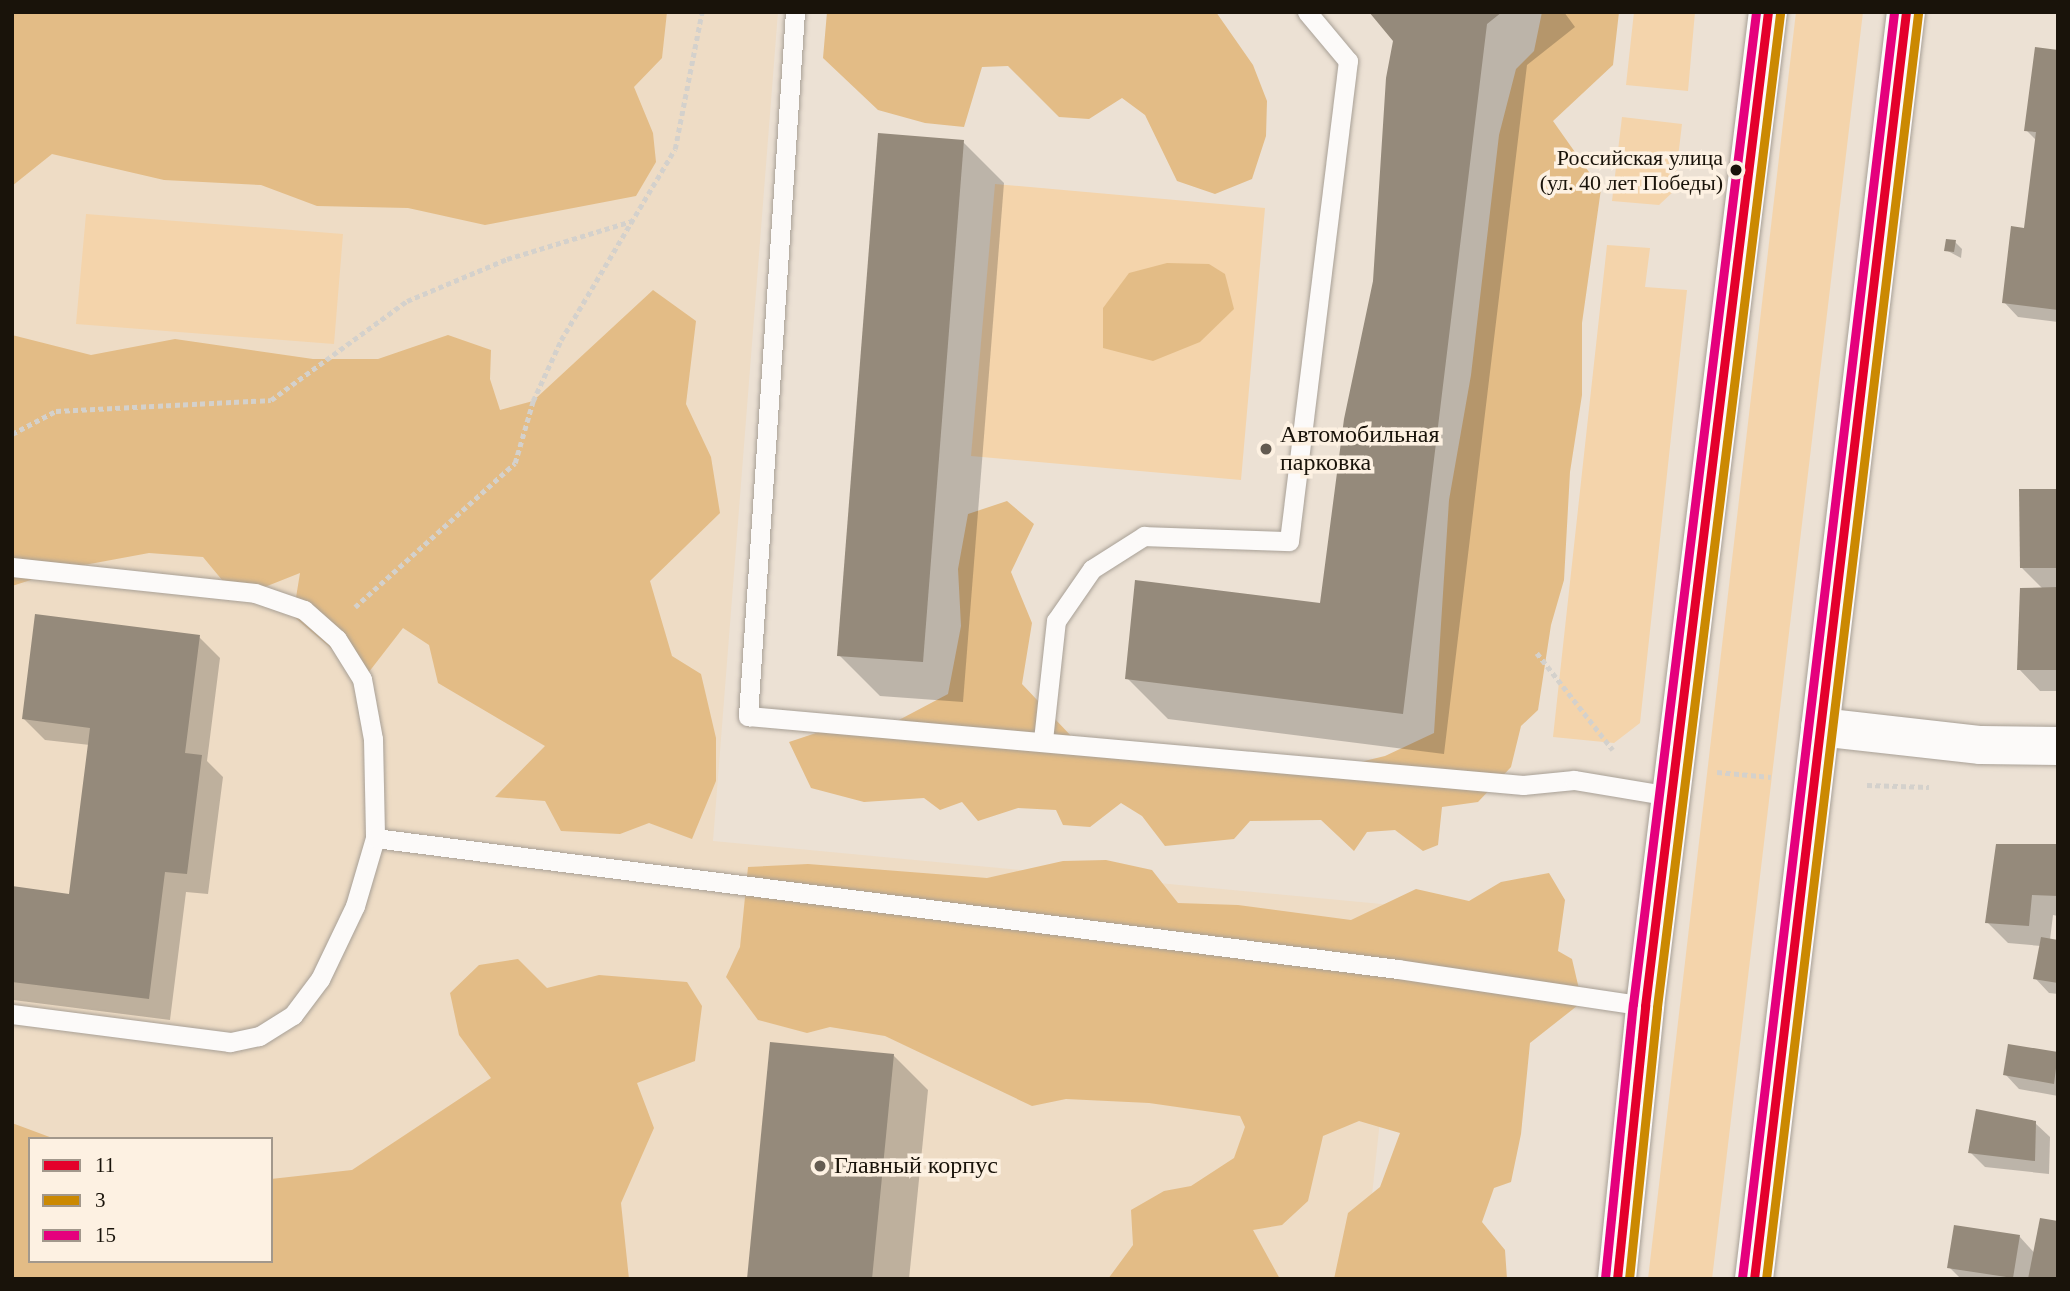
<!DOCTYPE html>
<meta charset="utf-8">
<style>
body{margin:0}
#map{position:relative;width:2070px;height:1291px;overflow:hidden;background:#ece1d4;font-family:"Times New Roman",serif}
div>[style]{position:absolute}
.built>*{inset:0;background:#eedcc5}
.green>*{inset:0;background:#f4d4ab}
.forest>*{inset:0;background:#e3bc86}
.shadow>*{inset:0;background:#0003}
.building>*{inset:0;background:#958a7b}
.path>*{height:4.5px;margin-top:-2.25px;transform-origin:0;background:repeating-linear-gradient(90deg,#d4d1cc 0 5px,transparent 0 8.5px)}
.roads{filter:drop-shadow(0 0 2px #a8a096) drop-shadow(0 0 2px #a8a096)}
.service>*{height:19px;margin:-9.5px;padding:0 9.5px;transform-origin:9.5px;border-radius:9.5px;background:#fcfaf9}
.minor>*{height:38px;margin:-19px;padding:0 19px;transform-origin:19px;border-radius:19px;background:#fcfaf9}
.secondary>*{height:38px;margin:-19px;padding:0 19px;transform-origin:19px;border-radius:19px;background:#fcfaf9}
.bus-1>*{height:9px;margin:-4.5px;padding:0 4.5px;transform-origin:4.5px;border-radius:4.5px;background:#e4002b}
.bus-2>*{height:9px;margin:-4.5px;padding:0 4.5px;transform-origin:4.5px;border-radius:4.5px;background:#cb8902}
.bus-3>*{height:9px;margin:-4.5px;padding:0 4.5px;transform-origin:4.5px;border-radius:4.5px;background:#e5007d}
.dots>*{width:19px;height:19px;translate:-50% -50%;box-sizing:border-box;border:4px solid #fdf1e2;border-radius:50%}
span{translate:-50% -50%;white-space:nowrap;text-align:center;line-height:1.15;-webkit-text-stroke:7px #fdf1e2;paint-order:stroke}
.bus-label{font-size:22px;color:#19130a}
.right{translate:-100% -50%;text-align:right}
.poi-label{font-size:24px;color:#19130a}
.left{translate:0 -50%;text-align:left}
.frame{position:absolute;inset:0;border:14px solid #19130a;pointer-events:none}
.legend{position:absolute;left:28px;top:1137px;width:245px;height:126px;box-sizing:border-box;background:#fdf1e2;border:2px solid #a2988c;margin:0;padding:9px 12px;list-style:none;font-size:21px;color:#19130a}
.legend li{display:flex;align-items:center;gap:14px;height:35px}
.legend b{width:35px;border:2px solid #a2988c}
</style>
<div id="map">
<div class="built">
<i style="clip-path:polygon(evenodd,12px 12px,778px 12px,713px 841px,1403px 906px,1363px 1279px,12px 1279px,12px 12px,30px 1139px,271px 1139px,271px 1261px,30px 1261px,30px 1139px)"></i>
</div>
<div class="green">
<i style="clip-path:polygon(1634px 12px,1695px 12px,1688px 91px,1626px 85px)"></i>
<i style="clip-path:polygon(1796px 12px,1863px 12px,1712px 1279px,1648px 1279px)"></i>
<i style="clip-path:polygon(1622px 117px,1682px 124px,1674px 191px,1659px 205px,1612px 201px)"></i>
<i style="clip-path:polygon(995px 184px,1265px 208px,1241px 480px,971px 456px)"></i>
<i style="clip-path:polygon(86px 214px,343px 234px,334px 344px,76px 324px)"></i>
<i style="clip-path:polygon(1607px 245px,1650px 248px,1645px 287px,1687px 290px,1640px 723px,1614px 743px,1553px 737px)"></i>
</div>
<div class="forest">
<i style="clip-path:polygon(12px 12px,667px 12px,662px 58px,634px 87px,653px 133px,656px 162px,636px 196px,485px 225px,408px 208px,317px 206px,261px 185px,164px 180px,52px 154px,12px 186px)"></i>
<i style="clip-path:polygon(827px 12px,1216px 12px,1253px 65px,1267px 101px,1266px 136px,1252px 179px,1215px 194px,1177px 181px,1145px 115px,1122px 98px,1089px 119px,1059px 117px,1008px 66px,982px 67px,964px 127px,925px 123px,878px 110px,823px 58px)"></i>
<i style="clip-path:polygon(1542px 12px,1619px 12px,1613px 65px,1553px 121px,1601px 189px,1582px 323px,1582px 395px,1570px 472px,1564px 580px,1551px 625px,1538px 710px,1521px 726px,1511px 767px,1478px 802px,1442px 807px,1438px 845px,1423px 851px,1395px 830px,1367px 832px,1354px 851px,1321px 820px,1250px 821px,1234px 839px,1165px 846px,1142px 816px,1121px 803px,1090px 827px,1063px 825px,1056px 810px,1018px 808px,978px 821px,962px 802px,940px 810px,924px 798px,864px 802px,811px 788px,789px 742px,849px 722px,897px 721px,948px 694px,961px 626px,958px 569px,968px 514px,1007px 501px,1034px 524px,1011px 572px,1032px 623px,1022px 684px,1072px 737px,1315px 773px,1385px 756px,1434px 733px,1449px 500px,1471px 375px,1499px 135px,1516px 69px,1534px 51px)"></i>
<i style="clip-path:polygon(1167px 263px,1209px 264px,1225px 274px,1234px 309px,1200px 342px,1153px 361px,1103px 348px,1103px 308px,1129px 273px)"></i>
<i style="clip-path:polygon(653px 290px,696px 321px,686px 404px,711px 457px,720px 513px,650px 581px,672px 656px,701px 674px,716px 738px,716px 781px,692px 839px,649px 823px,620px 834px,561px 831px,545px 801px,495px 797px,545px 746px,438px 683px,429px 645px,403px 628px,365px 677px,293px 616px,300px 573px,237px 598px,203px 557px,149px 553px,68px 568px,12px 586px,12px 335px,91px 355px,175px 339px,313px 359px,378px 359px,448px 335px,491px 350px,490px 379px,500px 410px,533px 401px)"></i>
<i style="clip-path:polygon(1106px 860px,1152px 870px,1178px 903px,1238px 905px,1351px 920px,1416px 889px,1469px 901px,1501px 882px,1549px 873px,1565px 900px,1558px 951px,1572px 959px,1582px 1002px,1530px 1043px,1521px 1134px,1511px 1182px,1494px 1188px,1482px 1222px,1505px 1250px,1507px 1279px,1334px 1279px,1348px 1213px,1380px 1187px,1400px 1133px,1359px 1121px,1323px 1136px,1308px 1201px,1282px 1225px,1253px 1230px,1280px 1279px,1108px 1279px,1133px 1245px,1131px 1210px,1164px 1191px,1191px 1186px,1234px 1158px,1245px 1127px,1240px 1116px,1149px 1103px,1066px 1099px,1032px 1106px,885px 1036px,830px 1027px,807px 1033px,758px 1020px,726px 977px,740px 947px,748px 867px,808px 864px,987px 878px,1063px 861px)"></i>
<i style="clip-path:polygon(518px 959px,547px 988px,599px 975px,687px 982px,702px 1006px,695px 1061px,637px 1083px,654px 1128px,621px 1203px,629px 1279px,12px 1279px,12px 1123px,55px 1139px,30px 1139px,30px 1261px,271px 1261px,271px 1179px,352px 1170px,491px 1078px,459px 1035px,450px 993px,479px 965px)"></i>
</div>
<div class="shadow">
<i style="clip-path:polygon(1372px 12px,1564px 12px,1575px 27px,1527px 65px,1444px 754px,1168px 719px,1127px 678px,1321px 605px,1375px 281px,1394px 41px)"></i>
<i style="clip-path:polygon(2058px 52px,2058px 322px,2018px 317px,2004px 302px,2026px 230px,2037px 141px,2026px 130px)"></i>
<i style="clip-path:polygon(963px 142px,1004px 183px,963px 702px,880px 696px,839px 655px)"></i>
<i style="clip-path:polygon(1955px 242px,1962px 249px,1961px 258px,1946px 250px)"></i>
<i style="clip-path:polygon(2058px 490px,2058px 691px,2040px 691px,2019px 669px,2043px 589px,2022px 568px)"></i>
<i style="clip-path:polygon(199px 637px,220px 658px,207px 761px,223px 777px,208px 894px,186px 892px,170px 1020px,13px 1000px,12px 888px,71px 896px,90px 745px,45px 740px,24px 719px)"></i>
<i style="clip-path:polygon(2058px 845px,2058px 916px,2053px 915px,2050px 940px,2058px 942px,2058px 994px,2049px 993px,2035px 978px,2041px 946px,2008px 943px,1987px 922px)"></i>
<i style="clip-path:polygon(2010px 1046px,2058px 1054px,2058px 1096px,2019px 1089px,2005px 1074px)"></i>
<i style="clip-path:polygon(893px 1055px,928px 1090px,909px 1279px,749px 1279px)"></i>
<i style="clip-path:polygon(2035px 1123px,2050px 1137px,2049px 1174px,1985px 1167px,1970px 1152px)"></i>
<i style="clip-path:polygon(2019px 1236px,2058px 1279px,1961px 1279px,1949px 1267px)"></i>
</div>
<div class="building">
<i style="clip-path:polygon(1369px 12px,1502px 12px,1487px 24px,1403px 714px,1125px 679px,1135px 580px,1320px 603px,1344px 419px,1373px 281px,1386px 78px,1393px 41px)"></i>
<i style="clip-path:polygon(2035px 47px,2058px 50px,2058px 310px,2002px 303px,2011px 226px,2024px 228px,2036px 132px,2024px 131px)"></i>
<i style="clip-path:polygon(878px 133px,964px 140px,923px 662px,837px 656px)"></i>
<i style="clip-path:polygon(1946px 239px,1956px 240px,1954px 252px,1944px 251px)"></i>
<i style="clip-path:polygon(2019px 489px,2058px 489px,2058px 568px,2020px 568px)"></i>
<i style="clip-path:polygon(2058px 587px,2058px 670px,2017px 670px,2020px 588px)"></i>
<i style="clip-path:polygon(35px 614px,200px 635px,185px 753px,202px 755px,187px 874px,165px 872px,149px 999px,12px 982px,12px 886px,69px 894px,90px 728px,22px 719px)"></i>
<i style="clip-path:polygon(1996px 844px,2058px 844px,2058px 896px,2032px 895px,2029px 926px,1985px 923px)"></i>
<i style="clip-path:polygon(2041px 937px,2058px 940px,2058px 983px,2033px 979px)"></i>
<i style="clip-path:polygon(770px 1042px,894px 1054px,872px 1279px,747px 1279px)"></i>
<i style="clip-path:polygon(2008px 1044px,2058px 1052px,2054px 1084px,2003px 1075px)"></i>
<i style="clip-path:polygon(1976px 1109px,2036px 1121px,2035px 1161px,1968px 1153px)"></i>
<i style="clip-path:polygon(2040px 1218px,2058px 1221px,2058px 1279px,2028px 1279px)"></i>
<i style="clip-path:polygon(1954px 1225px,2020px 1235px,2013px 1278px,1947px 1268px)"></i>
</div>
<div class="path">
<i style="left:12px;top:434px;width:50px;rotate:-27.6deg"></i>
<i style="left:56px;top:411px;width:215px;rotate:-2.9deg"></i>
<i style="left:271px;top:400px;width:168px;rotate:-36.1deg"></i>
<i style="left:407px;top:301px;width:108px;rotate:-22.8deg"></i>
<i style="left:507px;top:259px;width:131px;rotate:-16.9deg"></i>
<i style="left:355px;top:607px;width:215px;rotate:-42deg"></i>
<i style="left:515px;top:463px;width:65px;rotate:-73.8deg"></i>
<i style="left:533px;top:401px;width:67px;rotate:-65.3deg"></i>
<i style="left:561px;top:340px;width:222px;rotate:-59.2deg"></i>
<i style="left:675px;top:149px;width:140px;rotate:-78.9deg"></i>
<i style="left:1537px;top:653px;width:123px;rotate:51.9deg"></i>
<i style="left:1717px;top:772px;width:54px;rotate:5.3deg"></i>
<i style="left:1867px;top:785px;width:62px;rotate:1.8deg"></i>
</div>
<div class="roads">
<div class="service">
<i style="left:795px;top:12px;width:706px;rotate:93.82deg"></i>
<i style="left:748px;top:716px;width:778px;rotate:5.09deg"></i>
<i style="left:1523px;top:785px;width:51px;rotate:-5.6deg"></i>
<i style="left:1574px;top:780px;width:98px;rotate:9.4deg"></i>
<i style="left:12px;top:567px;width:244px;rotate:6.1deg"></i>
<i style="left:255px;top:593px;width:52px;rotate:19.1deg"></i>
<i style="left:304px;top:610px;width:44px;rotate:41.3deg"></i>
<i style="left:337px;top:639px;width:47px;rotate:58deg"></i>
<i style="left:362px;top:679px;width:61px;rotate:79.6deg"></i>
<i style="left:373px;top:739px;width:99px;rotate:88.8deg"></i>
<i style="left:375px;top:838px;width:71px;rotate:106.4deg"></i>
<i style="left:355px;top:906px;width:81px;rotate:115.6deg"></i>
<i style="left:320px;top:979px;width:45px;rotate:126.9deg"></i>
<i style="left:293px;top:1015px;width:40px;rotate:148deg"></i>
<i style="left:259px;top:1036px;width:30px;rotate:168deg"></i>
<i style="left:230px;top:1042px;width:220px;rotate:-172.7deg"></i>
<i style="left:1043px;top:740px;width:120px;rotate:-83.8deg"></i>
<i style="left:1056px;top:621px;width:63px;rotate:-55.3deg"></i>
<i style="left:1092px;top:569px;width:62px;rotate:-32.4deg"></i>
<i style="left:1144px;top:536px;width:145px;rotate:2deg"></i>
<i style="left:1289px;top:541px;width:484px;rotate:-83deg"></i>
<i style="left:1348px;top:61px;width:64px;rotate:-129.9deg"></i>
<i style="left:375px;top:838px;width:1031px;rotate:7.3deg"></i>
<i style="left:1398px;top:969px;width:250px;rotate:8.5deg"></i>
</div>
<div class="minor">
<i style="left:1820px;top:727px;width:162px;rotate:6.4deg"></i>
<i style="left:1981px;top:745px;width:77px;rotate:0.7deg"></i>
</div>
<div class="secondary">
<i style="left:1617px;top:1279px;width:274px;rotate:-84.1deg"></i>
<i style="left:1645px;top:1006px;width:1002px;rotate:-82.95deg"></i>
<i style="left:1754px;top:1279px;width:1276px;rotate:-83.16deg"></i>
</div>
</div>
<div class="bus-1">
<i style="left:1617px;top:1279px;width:274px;rotate:-84.1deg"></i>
<i style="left:1645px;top:1006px;width:1002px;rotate:-82.95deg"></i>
<i style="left:1754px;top:1279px;width:1276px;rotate:-83.16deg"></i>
</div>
<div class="bus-2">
<i style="left:1629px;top:1279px;width:273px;rotate:-84.1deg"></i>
<i style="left:1657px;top:1007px;width:1001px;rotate:-82.94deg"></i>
<i style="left:1766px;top:1279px;width:1275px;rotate:-83.15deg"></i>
</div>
<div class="bus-3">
<i style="left:1605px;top:1278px;width:275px;rotate:-84.2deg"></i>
<i style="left:1633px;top:1004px;width:1000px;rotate:-82.93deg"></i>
<i style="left:1742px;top:1278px;width:1275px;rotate:-83.15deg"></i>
</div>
<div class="dots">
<i style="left:1736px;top:170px;background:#19130a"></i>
<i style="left:1266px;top:449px;background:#635b51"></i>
<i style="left:820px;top:1166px;background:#635b51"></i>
</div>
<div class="bus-label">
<span class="right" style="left:1723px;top:170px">Российская улица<br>(ул. 40 лет Победы)</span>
</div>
<div class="poi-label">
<span class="left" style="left:1280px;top:449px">Автомобильная<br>парковка</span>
<span class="left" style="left:834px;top:1166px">Главный корпус</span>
</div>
<div class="frame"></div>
<ul class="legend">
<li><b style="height:9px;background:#e4002b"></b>11</li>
<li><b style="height:9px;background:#cb8902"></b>3</li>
<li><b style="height:9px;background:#e5007d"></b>15</li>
</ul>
</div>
